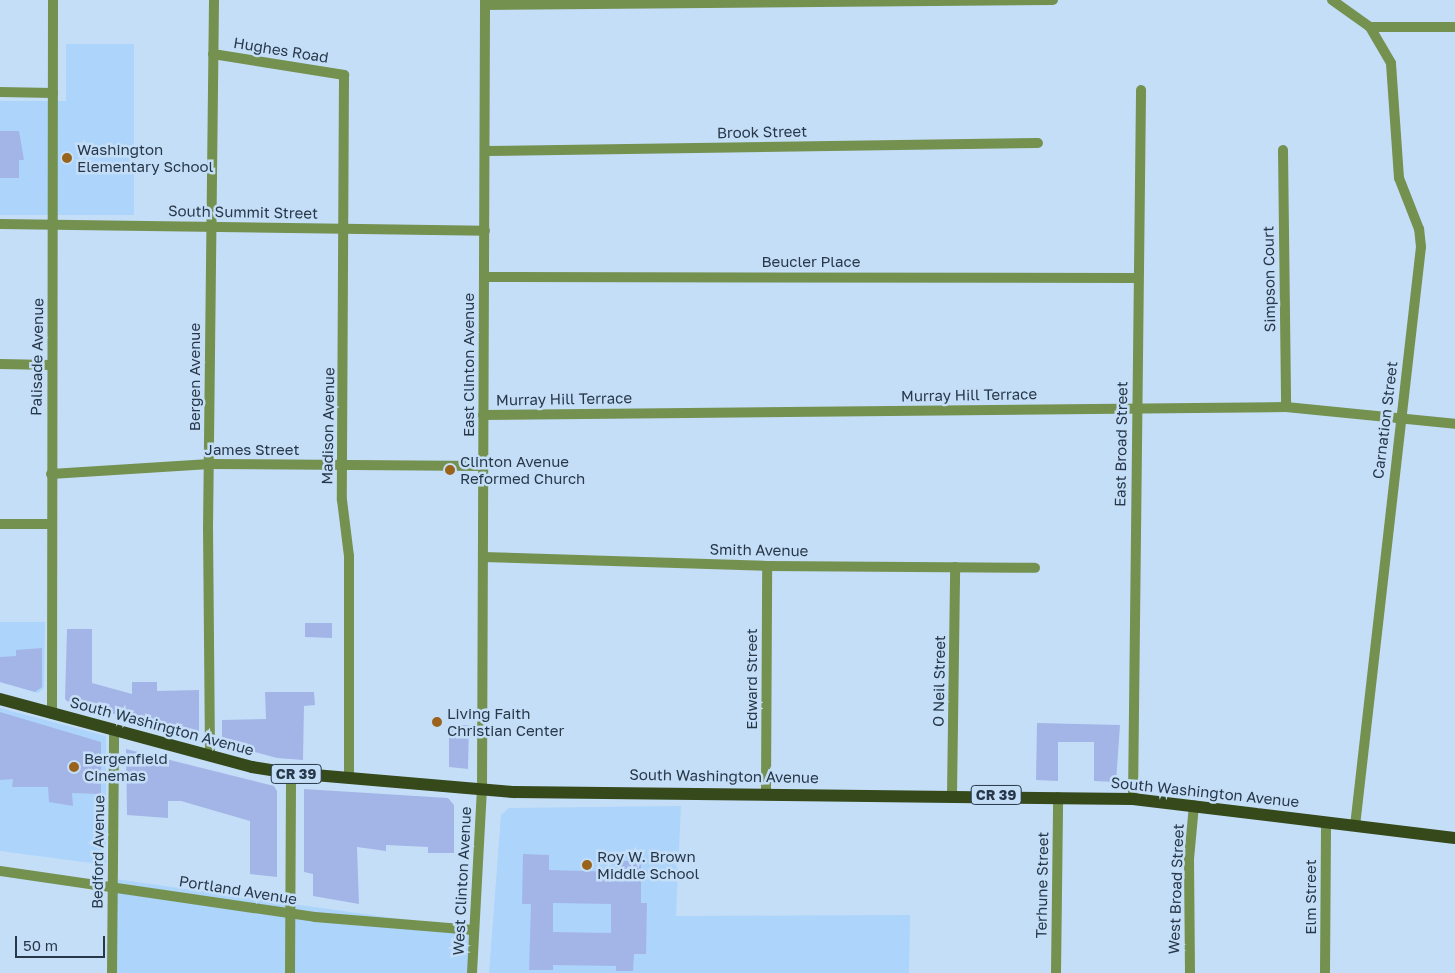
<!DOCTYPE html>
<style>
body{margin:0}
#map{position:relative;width:1455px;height:973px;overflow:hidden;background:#c5def8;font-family:"Golos Text",sans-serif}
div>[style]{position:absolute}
.built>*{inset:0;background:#add4fa}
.building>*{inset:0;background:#a3b5e7}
.minor>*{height:10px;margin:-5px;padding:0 5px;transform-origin:5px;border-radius:5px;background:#749150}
.tertiary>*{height:10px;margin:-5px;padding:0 5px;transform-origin:5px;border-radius:5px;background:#749150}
.primary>*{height:12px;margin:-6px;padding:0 6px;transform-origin:6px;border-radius:6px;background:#35491b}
.dots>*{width:14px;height:14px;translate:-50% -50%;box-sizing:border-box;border:2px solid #c5def8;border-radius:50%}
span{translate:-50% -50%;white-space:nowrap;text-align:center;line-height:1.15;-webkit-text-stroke:5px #c5def8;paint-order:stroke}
.shield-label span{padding:1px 4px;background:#c5def8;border:1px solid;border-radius:4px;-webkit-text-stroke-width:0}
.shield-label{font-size:14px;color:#273849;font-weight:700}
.street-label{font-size:15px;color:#273849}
.poi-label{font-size:15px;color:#273849}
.left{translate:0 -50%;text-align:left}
.scale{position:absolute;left:15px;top:936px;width:90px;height:22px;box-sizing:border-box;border:2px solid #273849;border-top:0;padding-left:6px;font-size:15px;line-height:18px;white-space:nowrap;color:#273849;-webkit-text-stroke:4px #c5def8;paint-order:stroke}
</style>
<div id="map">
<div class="built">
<i style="clip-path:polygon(66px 44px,134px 44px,134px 215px,0 215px,0 101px,66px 101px)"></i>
<i style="clip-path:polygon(0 622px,45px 622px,44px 688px,38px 693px,0 682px)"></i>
<i style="clip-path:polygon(0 708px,106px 736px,106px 865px,0 851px)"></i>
<i style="clip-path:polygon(681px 806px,676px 916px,910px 915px,909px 973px,489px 973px,501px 815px,509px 808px)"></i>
<i style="clip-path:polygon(115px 879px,471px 929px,470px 973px,117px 973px)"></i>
</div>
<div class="building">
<i style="clip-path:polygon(0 131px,19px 131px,24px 160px,19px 160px,19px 178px,0 178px)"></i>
<i style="clip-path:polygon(305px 623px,332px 623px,332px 638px,305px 637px)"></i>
<i style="clip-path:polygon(67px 629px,92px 629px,92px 683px,132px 694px,132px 682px,157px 682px,157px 691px,199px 690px,199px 731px,195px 734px,69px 703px,65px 699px)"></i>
<i style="clip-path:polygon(42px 648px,42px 687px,35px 692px,0 682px,0 657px,16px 656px,16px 650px)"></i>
<i style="clip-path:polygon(265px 692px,314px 692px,315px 705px,304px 706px,303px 760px,277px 758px,226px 744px,222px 738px,222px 720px,266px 719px)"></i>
<i style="clip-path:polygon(0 712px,101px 742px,101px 794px,72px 793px,73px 806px,49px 802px,48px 787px,12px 787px,13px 779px,0 780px)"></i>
<i style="clip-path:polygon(1037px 723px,1120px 725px,1116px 782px,1094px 781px,1094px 742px,1058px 742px,1058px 781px,1036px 780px)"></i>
<i style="clip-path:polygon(449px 725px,469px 725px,468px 769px,449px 767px)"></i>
<i style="clip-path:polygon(126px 749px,274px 786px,277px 791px,277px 877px,250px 874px,250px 821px,181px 801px,168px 801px,168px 818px,127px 815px)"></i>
<i style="clip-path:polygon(304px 789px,448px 798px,454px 805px,454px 853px,428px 853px,428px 847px,386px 845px,386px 851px,357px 847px,359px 904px,313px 896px,313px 874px,304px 872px)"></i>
<i style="clip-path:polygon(evenodd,523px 854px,549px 855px,549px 870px,619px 872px,620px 861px,641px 861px,641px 903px,647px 903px,646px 954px,634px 954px,633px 971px,616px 971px,616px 966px,553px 965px,553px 970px,529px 970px,531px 904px,522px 904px,523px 854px,553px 903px,611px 904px,611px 933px,553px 932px,553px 903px)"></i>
</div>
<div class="minor">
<i style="left:1332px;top:0;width:47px;rotate:35.4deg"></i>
<i style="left:1370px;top:27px;width:85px"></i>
<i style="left:485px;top:5px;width:568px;rotate:-0.5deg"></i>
<i style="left:213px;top:54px;width:133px;rotate:9.1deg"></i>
<i style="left:344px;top:75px;width:425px;rotate:90.3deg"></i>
<i style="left:342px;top:500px;width:56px;rotate:82.9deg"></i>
<i style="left:349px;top:556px;width:221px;rotate:90deg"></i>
<i style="left:0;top:92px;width:53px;rotate:1.1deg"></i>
<i style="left:1283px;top:150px;width:257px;rotate:89.3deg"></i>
<i style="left:486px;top:151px;width:552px;rotate:-0.83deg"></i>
<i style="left:0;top:224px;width:485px;rotate:0.8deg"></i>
<i style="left:485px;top:277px;width:652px;rotate:0.09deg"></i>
<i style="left:0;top:364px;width:51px;rotate:1.1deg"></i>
<i style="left:483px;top:415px;width:803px;rotate:-0.57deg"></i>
<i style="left:1286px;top:407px;width:170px;rotate:5.7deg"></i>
<i style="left:51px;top:474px;width:159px;rotate:-3.6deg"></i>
<i style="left:210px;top:464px;width:274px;rotate:0.4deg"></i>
<i style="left:0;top:524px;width:51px"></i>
<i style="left:483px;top:557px;width:284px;rotate:1.8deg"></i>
<i style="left:767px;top:566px;width:268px;rotate:0.4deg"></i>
<i style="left:52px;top:714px;width:714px;rotate:-89.92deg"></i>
<i style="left:210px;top:755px;width:226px;rotate:-90.5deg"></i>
<i style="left:208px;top:529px;width:529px;rotate:-89.35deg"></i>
<i style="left:766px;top:792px;width:226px;rotate:-89.7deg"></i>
<i style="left:952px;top:795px;width:228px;rotate:-89.2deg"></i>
<i style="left:1133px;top:799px;width:709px;rotate:-89.35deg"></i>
<i style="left:1355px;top:826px;width:583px;rotate:-83.5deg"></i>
<i style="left:1421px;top:247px;width:18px;rotate:-96deg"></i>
<i style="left:1419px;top:229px;width:55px;rotate:-111.4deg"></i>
<i style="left:1399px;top:178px;width:115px;rotate:-94deg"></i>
<i style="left:1391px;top:63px;width:42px;rotate:-120.3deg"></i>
<i style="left:0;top:871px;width:318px;rotate:8.3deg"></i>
<i style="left:315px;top:917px;width:159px;rotate:4.7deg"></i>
<i style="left:112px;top:973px;width:242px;rotate:-89.5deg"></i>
<i style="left:290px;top:973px;width:200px;rotate:-89.7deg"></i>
<i style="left:1056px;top:973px;width:176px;rotate:-89.3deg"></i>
<i style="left:1190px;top:973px;width:114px;rotate:-90.5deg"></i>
<i style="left:1189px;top:859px;width:54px;rotate:-84.7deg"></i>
<i style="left:1325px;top:973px;width:151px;rotate:-89.6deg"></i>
</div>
<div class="tertiary">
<i style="left:472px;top:973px;width:183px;rotate:-86.9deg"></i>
<i style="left:482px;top:790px;width:790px;rotate:-89.78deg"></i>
</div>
<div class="primary">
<i style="left:0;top:699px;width:261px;rotate:15.1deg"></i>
<i style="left:252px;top:767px;width:39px;rotate:9deg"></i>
<i style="left:291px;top:773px;width:224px;rotate:4.9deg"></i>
<i style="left:514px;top:792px;width:619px;rotate:0.65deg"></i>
<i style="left:1133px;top:799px;width:324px;rotate:6.9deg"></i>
</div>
<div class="dots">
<i style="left:67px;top:158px;background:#99631b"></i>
<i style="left:450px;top:470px;background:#99631b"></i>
<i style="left:437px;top:722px;background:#99631b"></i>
<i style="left:74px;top:767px;background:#99631b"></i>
<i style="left:587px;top:865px;background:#99631b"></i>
</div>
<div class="shield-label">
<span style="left:296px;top:774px">CR 39</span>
<span style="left:996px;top:795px">CR 39</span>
</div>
<div class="street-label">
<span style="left:281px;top:50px;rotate:9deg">Hughes Road</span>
<span style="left:762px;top:132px;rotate:-1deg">Brook Street</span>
<span style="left:243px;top:212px;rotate:1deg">South Summit Street</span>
<span style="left:811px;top:262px">Beucler Place</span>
<span style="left:1269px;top:279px;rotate:-91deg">Simpson Court</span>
<span style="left:37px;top:357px;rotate:-89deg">Palisade Avenue</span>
<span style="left:469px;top:365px;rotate:-90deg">East Clinton Avenue</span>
<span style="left:195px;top:377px;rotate:-90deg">Bergen Avenue</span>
<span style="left:969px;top:395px;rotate:-1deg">Murray Hill Terrace</span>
<span style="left:564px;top:399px;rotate:-1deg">Murray Hill Terrace</span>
<span style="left:1385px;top:420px;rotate:-83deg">Carnation Street</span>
<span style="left:328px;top:426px;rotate:-89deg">Madison Avenue</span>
<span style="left:1121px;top:444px;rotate:-89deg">East Broad Street</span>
<span style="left:252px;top:450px">James Street</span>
<span style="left:759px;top:550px;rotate:1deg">Smith Avenue</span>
<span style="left:752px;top:679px;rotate:-90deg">Edward Street</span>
<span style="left:939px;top:681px;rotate:-89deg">O Neil Street</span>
<span style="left:162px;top:726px;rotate:15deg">South Washington Avenue</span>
<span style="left:724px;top:776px;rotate:1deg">South Washington Avenue</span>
<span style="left:1205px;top:792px;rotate:6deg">South Washington Avenue</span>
<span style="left:98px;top:852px;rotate:-89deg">Bedford Avenue</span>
<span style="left:462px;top:881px;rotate:-87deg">West Clinton Avenue</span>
<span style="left:1042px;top:885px;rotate:-89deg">Terhune Street</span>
<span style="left:1176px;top:889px;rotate:-88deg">West Broad Street</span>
<span style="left:238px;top:890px;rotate:9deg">Portland Avenue</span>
<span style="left:1311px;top:897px;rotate:-90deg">Elm Street</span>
</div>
<div class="poi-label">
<span class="left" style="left:77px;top:158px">Washington<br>Elementary School</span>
<span class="left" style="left:460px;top:470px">Clinton Avenue<br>Reformed Church</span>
<span class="left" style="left:447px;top:722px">Living Faith<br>Christian Center</span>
<span class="left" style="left:84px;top:767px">Bergenfield<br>Cinemas</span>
<span class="left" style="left:597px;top:865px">Roy W. Brown<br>Middle School</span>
</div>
<div class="scale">50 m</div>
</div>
